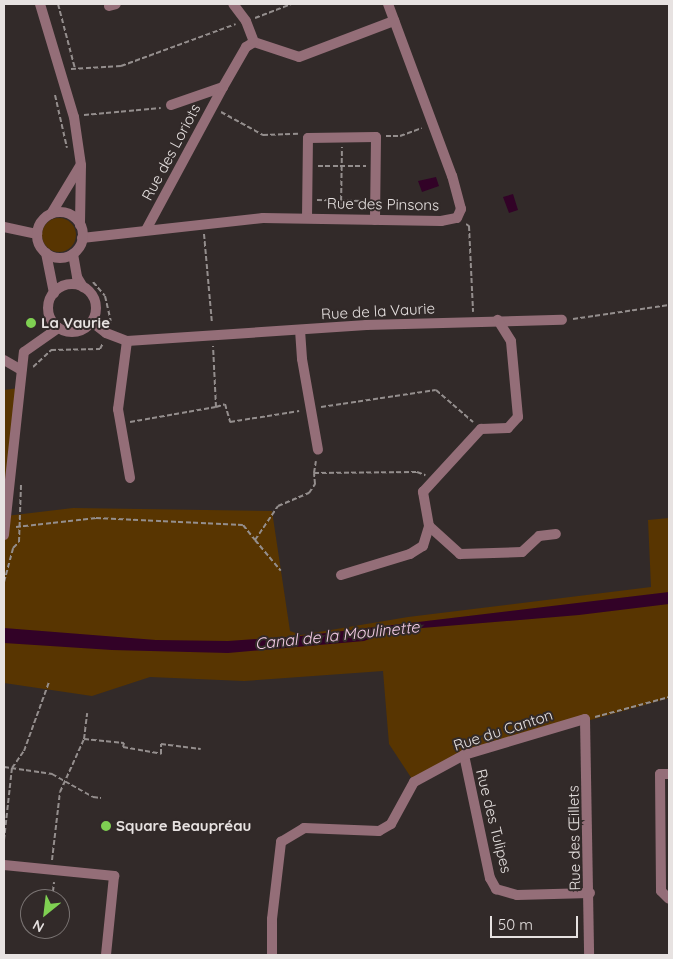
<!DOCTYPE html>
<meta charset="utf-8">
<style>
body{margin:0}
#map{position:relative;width:673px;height:959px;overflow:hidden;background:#322a29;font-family:Quicksand,sans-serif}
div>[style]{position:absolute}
.green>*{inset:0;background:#583501}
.round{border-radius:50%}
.water>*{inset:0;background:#320227}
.path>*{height:2px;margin-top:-1px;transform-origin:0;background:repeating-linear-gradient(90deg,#948e8d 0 5px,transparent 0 7.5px)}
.minor>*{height:10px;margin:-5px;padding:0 5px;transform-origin:5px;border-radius:5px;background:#946e78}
.tertiary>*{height:10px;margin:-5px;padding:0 5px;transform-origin:5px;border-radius:5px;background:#946e78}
.tertiary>.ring{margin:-5px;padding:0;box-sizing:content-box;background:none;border:10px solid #946e78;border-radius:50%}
.dots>*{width:14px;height:14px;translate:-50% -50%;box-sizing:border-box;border:2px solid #322a29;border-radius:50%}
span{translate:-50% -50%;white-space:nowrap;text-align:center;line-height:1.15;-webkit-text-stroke:4px #322a29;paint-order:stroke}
.street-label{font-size:15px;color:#e7e2e1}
.poi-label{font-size:15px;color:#e7e2e1;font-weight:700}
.left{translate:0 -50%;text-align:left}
.water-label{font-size:16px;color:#f4cce6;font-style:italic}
.frame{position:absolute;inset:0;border:5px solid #e7e2e1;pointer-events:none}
.north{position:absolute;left:20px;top:889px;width:50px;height:50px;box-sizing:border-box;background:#322a29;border:1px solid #7a7473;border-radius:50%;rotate:209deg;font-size:14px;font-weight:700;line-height:20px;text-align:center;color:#e7e2e1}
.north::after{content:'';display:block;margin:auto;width:18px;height:22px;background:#7fd052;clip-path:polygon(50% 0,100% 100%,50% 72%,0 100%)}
.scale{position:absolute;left:490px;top:916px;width:88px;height:22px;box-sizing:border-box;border:2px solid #e7e2e1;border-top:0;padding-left:6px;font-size:15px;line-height:18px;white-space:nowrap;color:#e7e2e1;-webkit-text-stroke:4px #322a29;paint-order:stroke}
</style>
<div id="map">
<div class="green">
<i class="round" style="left:42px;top:218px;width:34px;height:34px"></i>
<i style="clip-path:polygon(19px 388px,6px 516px,73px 508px,272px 511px,290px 631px,301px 635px,408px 617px,651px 587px,648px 520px,669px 518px,669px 698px,463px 756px,414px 782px,389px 744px,383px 671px,244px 681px,150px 677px,92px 696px,4px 683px,4px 390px)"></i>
</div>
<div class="water">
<i style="clip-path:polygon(436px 177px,439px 186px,422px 192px,418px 181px)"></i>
<i style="clip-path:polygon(513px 194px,518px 210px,509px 213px,503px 197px)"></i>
<i style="clip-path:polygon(669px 592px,669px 604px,579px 615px,422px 628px,385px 633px,364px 641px,228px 653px,112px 650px,4px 643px,4px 628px,156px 640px,228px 641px,301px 636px)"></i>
</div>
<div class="path">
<i style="left:58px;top:4px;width:67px;rotate:75.3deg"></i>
<i style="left:255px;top:18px;width:40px;rotate:-21deg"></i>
<i style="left:71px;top:69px;width:50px;rotate:-3.4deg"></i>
<i style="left:121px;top:66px;width:122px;rotate:-20.1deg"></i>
<i style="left:55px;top:95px;width:54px;rotate:77.2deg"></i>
<i style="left:221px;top:112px;width:48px;rotate:28.7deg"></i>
<i style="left:263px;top:135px;width:35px;rotate:-2deg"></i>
<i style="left:84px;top:115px;width:77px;rotate:-5.2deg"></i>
<i style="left:386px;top:136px;width:14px"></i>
<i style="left:400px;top:136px;width:23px;rotate:-20deg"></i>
<i style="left:318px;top:166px;width:48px"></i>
<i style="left:317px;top:200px;width:48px;rotate:1.2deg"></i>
<i style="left:341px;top:208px;width:61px;rotate:-89.1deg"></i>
<i style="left:466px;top:224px;width:4px;rotate:34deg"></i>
<i style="left:469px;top:226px;width:86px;rotate:87.3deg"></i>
<i style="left:204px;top:234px;width:90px;rotate:84.9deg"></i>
<i style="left:93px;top:282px;width:18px;rotate:49deg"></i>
<i style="left:105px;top:296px;width:27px;rotate:77deg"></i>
<i style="left:573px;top:319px;width:97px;rotate:-8.3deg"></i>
<i style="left:33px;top:367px;width:25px;rotate:-43deg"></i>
<i style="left:51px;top:350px;width:49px;rotate:-1.2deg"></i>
<i style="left:100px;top:349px;width:7px;rotate:-63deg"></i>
<i style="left:216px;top:407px;width:9px;rotate:-18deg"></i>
<i style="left:225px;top:404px;width:19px;rotate:74deg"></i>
<i style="left:230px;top:422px;width:70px;rotate:-9.1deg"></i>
<i style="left:321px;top:407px;width:116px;rotate:-8.4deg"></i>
<i style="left:436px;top:390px;width:49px;rotate:40.9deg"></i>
<i style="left:130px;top:422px;width:87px;rotate:-9.9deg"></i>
<i style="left:216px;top:407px;width:61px;rotate:-92.8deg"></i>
<i style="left:314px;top:473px;width:12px;rotate:-81deg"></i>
<i style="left:16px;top:527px;width:81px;rotate:-6.4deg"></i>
<i style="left:96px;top:518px;width:147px;rotate:2.7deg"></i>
<i style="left:243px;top:525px;width:19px;rotate:51deg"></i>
<i style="left:255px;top:540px;width:41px;rotate:-55.9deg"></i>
<i style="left:278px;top:506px;width:34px;rotate:-23deg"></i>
<i style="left:309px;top:493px;width:11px;rotate:-56deg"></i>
<i style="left:315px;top:484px;width:11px;rotate:-95deg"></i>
<i style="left:314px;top:473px;width:103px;rotate:-0.6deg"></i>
<i style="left:417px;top:472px;width:9px;rotate:21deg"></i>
<i style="left:255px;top:540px;width:40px;rotate:50deg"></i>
<i style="left:4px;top:582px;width:35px;rotate:-75deg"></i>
<i style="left:13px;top:548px;width:8px;rotate:-45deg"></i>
<i style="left:19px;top:542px;width:58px;rotate:-88deg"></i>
<i style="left:595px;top:717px;width:77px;rotate:-15.1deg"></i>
<i style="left:84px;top:739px;width:40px;rotate:5.7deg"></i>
<i style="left:124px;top:743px;width:4px;rotate:104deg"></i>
<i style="left:123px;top:747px;width:39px;rotate:10deg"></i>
<i style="left:161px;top:754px;width:10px;rotate:-90deg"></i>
<i style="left:161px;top:744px;width:40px;rotate:7.1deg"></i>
<i style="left:4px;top:767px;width:49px;rotate:8.3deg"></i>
<i style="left:52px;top:774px;width:47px;rotate:29.3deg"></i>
<i style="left:93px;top:797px;width:8px;rotate:7deg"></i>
<i style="left:4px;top:840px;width:72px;rotate:-83.7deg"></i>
<i style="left:12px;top:768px;width:21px;rotate:-55deg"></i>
<i style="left:24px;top:751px;width:73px;rotate:-70.1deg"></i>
<i style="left:52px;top:860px;width:68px;rotate:-83.3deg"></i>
<i style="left:60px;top:792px;width:58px;rotate:-65.6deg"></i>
<i style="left:84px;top:739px;width:26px;rotate:-83deg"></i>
<i style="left:52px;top:899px;width:17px;rotate:-83deg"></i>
<i style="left:51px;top:933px;width:4px;rotate:-76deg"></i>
</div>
<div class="minor">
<i style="left:109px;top:6px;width:7px;rotate:-16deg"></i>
<i style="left:254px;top:42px;width:47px;rotate:18.4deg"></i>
<i style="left:299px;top:57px;width:102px;rotate:-20.8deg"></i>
<i style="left:171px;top:105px;width:55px;rotate:-19.1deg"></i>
<i style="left:307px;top:218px;width:80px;rotate:-89.3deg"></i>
<i style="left:308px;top:138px;width:68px;rotate:-0.8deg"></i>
<i style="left:376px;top:137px;width:83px;rotate:90.7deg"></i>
<i style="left:4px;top:227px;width:34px;rotate:12deg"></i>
<i style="left:146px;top:230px;width:162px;rotate:-61.7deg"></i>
<i style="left:223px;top:87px;width:46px;rotate:-60.1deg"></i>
<i style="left:246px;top:47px;width:9px;rotate:-32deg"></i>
<i style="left:254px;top:42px;width:22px;rotate:-111deg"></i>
<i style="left:246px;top:21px;width:21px;rotate:-127deg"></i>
<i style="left:82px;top:238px;width:182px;rotate:-6.3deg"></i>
<i style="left:263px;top:218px;width:178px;rotate:1deg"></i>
<i style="left:441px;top:221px;width:16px;rotate:-11deg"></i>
<i style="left:457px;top:218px;width:10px;rotate:-66deg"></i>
<i style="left:461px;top:209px;width:34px;rotate:-105deg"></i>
<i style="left:452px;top:176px;width:184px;rotate:-110.4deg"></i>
<i style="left:92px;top:322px;width:18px;rotate:38deg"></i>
<i style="left:106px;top:333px;width:22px;rotate:21deg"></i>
<i style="left:127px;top:341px;width:240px;rotate:-3.8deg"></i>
<i style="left:366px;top:325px;width:196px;rotate:-1.5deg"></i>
<i style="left:300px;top:330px;width:29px;rotate:86deg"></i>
<i style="left:302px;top:359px;width:92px;rotate:80deg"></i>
<i style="left:127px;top:341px;width:69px;rotate:97.5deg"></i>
<i style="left:118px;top:409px;width:70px;rotate:80.1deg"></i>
<i style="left:4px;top:360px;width:20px;rotate:30deg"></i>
<i style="left:429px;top:526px;width:42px;rotate:42.1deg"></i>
<i style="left:460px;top:554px;width:62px;rotate:-1.8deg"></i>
<i style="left:522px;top:552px;width:23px;rotate:-43deg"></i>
<i style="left:539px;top:536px;width:17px;rotate:-7deg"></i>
<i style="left:341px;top:575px;width:72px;rotate:-16.9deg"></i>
<i style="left:410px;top:554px;width:15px;rotate:-32deg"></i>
<i style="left:423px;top:546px;width:21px;rotate:-73deg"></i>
<i style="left:429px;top:526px;width:35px;rotate:-100deg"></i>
<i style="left:423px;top:492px;width:86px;rotate:-47.4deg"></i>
<i style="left:481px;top:429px;width:27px;rotate:-2deg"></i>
<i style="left:508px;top:428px;width:15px;rotate:-48deg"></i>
<i style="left:518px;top:417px;width:76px;rotate:-95.3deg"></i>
<i style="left:511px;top:341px;width:25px;rotate:-122deg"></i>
<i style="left:464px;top:755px;width:126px;rotate:78.1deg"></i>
<i style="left:490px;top:878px;width:13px;rotate:61deg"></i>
<i style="left:496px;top:889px;width:22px;rotate:16deg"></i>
<i style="left:517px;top:895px;width:73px;rotate:-1.6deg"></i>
<i style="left:669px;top:774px;width:9px;rotate:180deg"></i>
<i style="left:660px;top:774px;width:117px;rotate:89.5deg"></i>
<i style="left:661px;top:891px;width:11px;rotate:45deg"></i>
<i style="left:4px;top:865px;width:111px;rotate:5.7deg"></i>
<i style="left:114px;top:876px;width:79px;rotate:95.8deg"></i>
<i style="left:272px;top:955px;width:36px;rotate:-90deg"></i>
<i style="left:272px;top:919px;width:78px;rotate:-83.3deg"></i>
<i style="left:281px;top:842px;width:27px;rotate:-31deg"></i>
<i style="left:304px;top:828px;width:75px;rotate:2.3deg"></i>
<i style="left:379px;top:831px;width:14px;rotate:-30deg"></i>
<i style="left:391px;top:824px;width:48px;rotate:-61.3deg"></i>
<i style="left:414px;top:782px;width:57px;rotate:-28.4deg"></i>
<i style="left:464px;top:755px;width:126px;rotate:-16.6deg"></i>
<i style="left:585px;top:719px;width:236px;rotate:89deg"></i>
</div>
<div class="tertiary">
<i style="left:40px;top:4px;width:118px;rotate:73.3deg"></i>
<i style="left:74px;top:117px;width:49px;rotate:81.7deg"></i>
<i style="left:81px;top:165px;width:60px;rotate:91deg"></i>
<i class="ring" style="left:37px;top:212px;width:36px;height:36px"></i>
<i style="left:51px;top:214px;width:56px;rotate:-58.9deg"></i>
<i style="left:46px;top:253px;width:41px;rotate:78.7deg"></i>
<i style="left:73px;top:254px;width:23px;rotate:80deg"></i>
<i style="left:77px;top:277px;width:12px;rotate:59deg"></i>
<i class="ring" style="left:48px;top:284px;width:38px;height:38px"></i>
<i style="left:4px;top:535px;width:184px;rotate:-83.8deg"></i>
<i style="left:24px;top:352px;width:42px;rotate:-35.2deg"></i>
</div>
<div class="dots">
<i style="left:31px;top:323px;background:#7fd052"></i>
<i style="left:106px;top:826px;background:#7fd052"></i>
</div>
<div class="street-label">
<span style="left:171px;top:152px;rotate:-62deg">Rue des Loriots</span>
<span style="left:383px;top:204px;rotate:1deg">Rue des Pinsons</span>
<span style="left:378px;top:311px;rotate:-3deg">Rue de la Vaurie</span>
<span style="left:503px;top:730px;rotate:-18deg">Rue du Canton</span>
<span style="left:494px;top:821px;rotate:76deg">Rue des Tulipes</span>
<span style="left:574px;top:838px;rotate:-91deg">Rue des Œillets</span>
</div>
<div class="poi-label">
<span class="left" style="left:41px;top:323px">La Vaurie</span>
<span class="left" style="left:116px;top:826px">Square Beaupréau</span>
</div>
<div class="water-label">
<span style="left:337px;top:635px;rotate:-6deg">Canal de la Moulinette</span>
</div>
<div class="frame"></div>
<div class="north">N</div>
<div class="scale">50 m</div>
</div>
